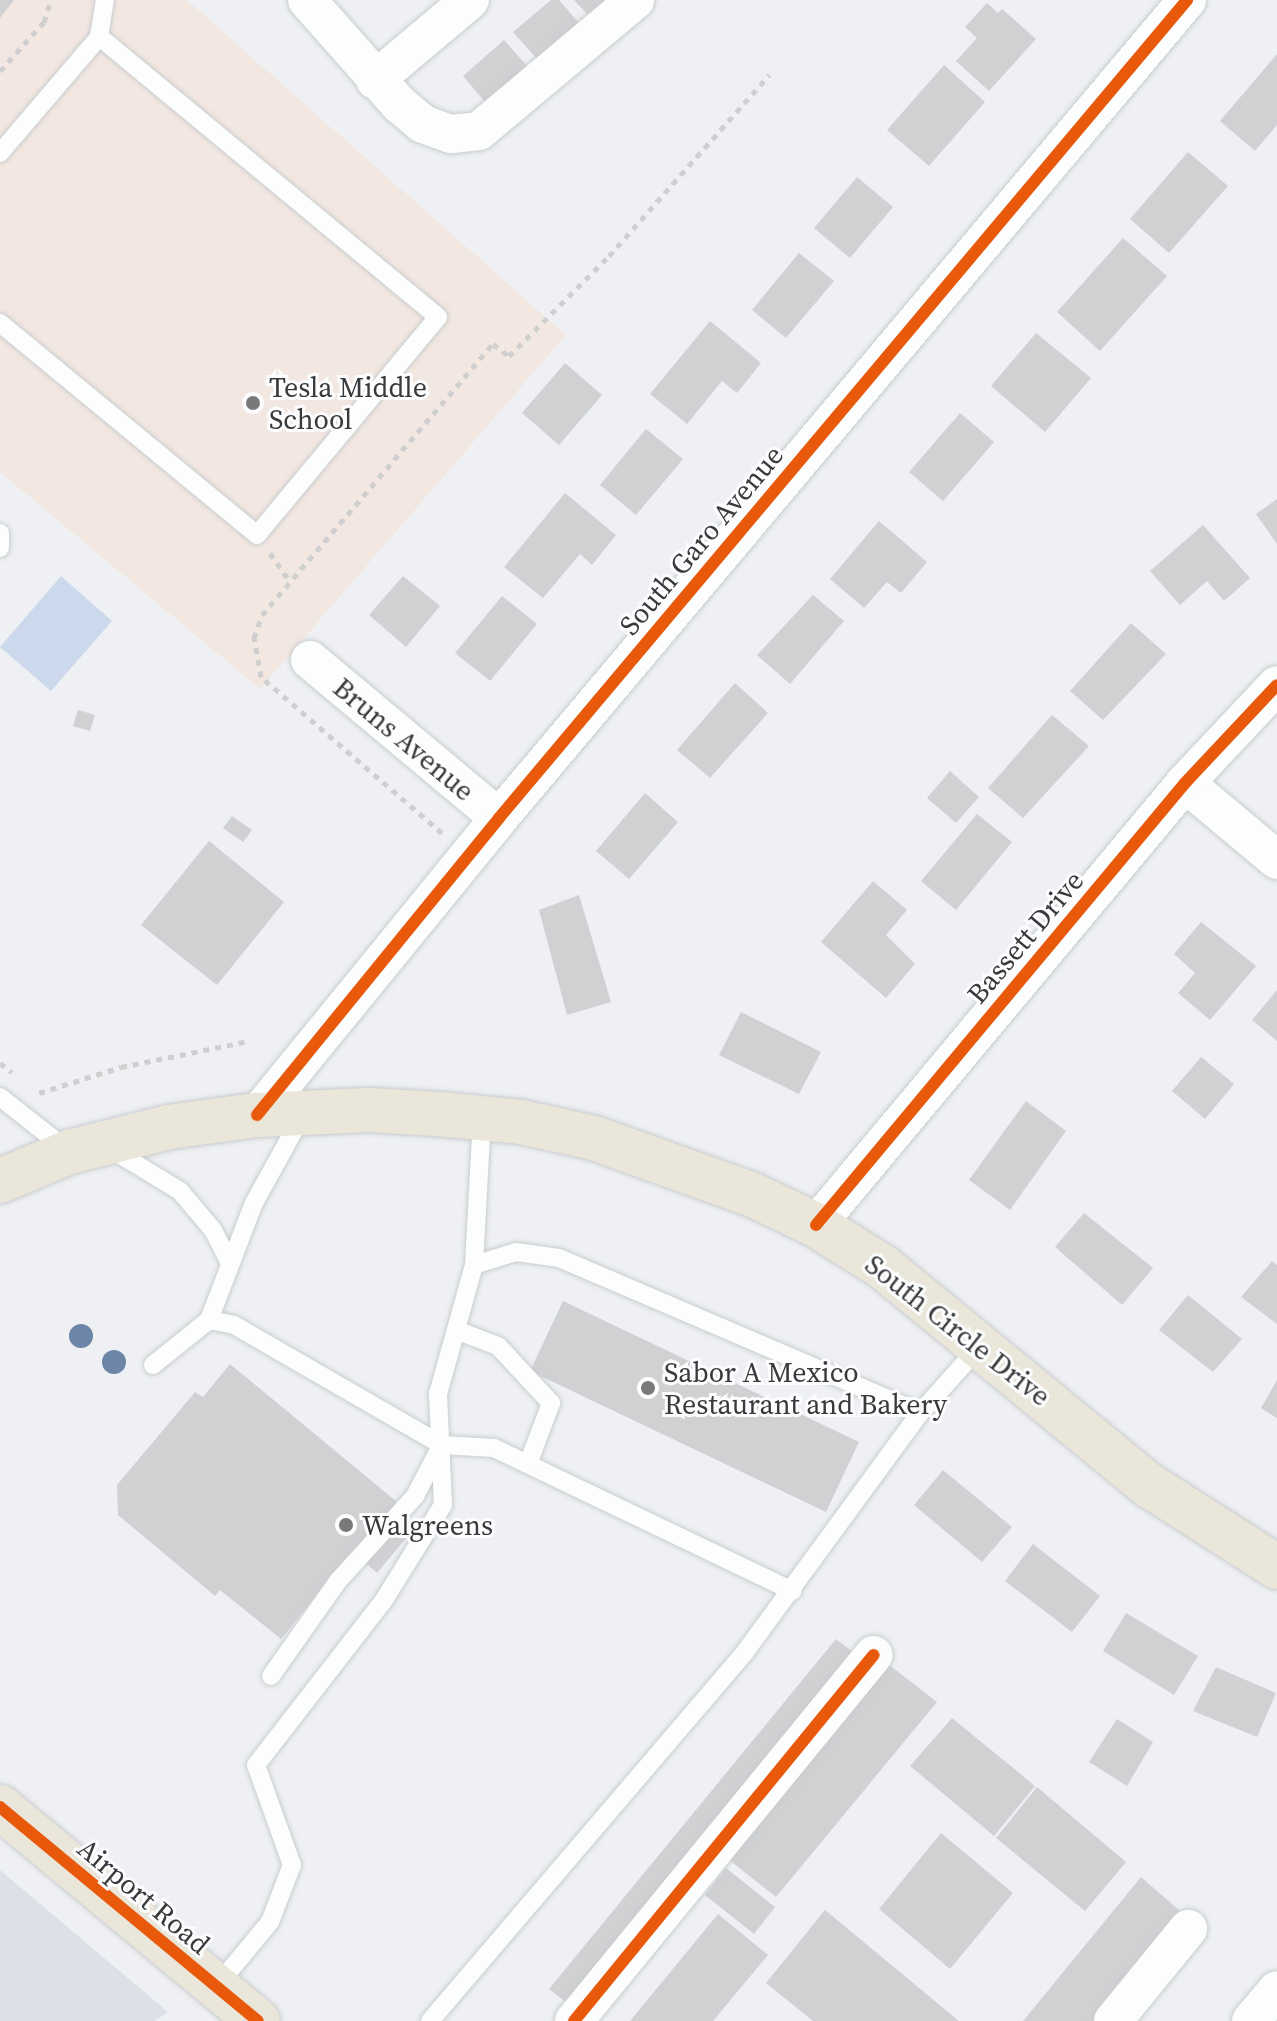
<!DOCTYPE html>
<style>
body{margin:0}
#map{position:relative;width:1277px;height:2021px;overflow:hidden;background:#eef0f3;font-family:"Source Serif 4",serif}
div>[style]{position:absolute}
.built>*{inset:0;background:#dce1e8}
.education>*{inset:0;background:#f3e8e1}
.green>*{inset:0;background:#ccd9ec}
.building>*{inset:0;background:#d0d1d3}
.path>*{height:5px;margin-top:-2.5px;transform-origin:0;background:repeating-linear-gradient(90deg,#cfcfcf 0 6px,transparent 0 12px)}
.roads{filter:drop-shadow(0 0 2px #caccce) drop-shadow(0 0 2px #caccce)}
.lane>*{height:18px;margin:-9px;padding:0 9px;transform-origin:9px;border-radius:9px;background:#fcfdfd}
.street>*{height:38px;margin:-19px;padding:0 19px;transform-origin:19px;border-radius:19px;background:#fcfdfd}
.primary>*{height:44px;margin:-22px;padding:0 22px;transform-origin:22px;border-radius:22px;background:#eae7da}
.cycleway>*{height:12px;margin:-6px;padding:0 6px;transform-origin:6px;border-radius:6px;background:#e8590c}
.trees>*{width:24px;height:24px;margin:-12px;border-radius:50%;background:#6d85a7}
.dots>*{width:22px;height:22px;translate:-50% -50%;box-sizing:border-box;border:4px solid #fcfdff;border-radius:50%}
span{translate:-50% -50%;white-space:nowrap;text-align:center;line-height:1.15;-webkit-text-stroke:6px #fcfdff;paint-order:stroke}
.poi-label{font-size:28px;color:#38393b}
.left{translate:0 -50%;text-align:left}
.street-label{font-size:28px;color:#38393b}
</style>
<div id="map">
<div class="built">
<i style="clip-path:polygon(0 1870px,168px 2012px,155px 2021px,0 2021px)"></i>
</div>
<div class="education">
<i style="clip-path:polygon(0 0,187px 0,566px 335px,260px 689px,0 472px)"></i>
</div>
<div class="green">
<i style="clip-path:polygon(61px 576px,112px 621px,51px 691px,0 647px)"></i>
</div>
<div class="building">
<i style="clip-path:polygon(0 0,14px 0,0 18px)"></i>
<i style="clip-path:polygon(551px 0,559px 0,580px 24px,538px 60px,513px 32px)"></i>
<i style="clip-path:polygon(574px 0,608px 0,590px 17px)"></i>
<i style="clip-path:polygon(987px 3px,998px 13px,1002px 9px,1036px 39px,989px 91px,956px 61px,977px 38px,965px 27px)"></i>
<i style="clip-path:polygon(504px 40px,528px 67px,486px 103px,463px 76px)"></i>
<i style="clip-path:polygon(1277px 54px,1277px 125px,1255px 151px,1220px 121px)"></i>
<i style="clip-path:polygon(944px 65px,985px 102px,929px 166px,887px 130px)"></i>
<i style="clip-path:polygon(1188px 152px,1228px 186px,1169px 253px,1130px 219px)"></i>
<i style="clip-path:polygon(857px 177px,893px 207px,850px 258px,814px 228px)"></i>
<i style="clip-path:polygon(1123px 238px,1167px 276px,1100px 351px,1057px 312px)"></i>
<i style="clip-path:polygon(799px 253px,834px 281px,786px 338px,752px 310px)"></i>
<i style="clip-path:polygon(710px 321px,761px 363px,737px 393px,722px 381px,687px 424px,650px 394px)"></i>
<i style="clip-path:polygon(1036px 333px,1091px 378px,1045px 432px,991px 386px)"></i>
<i style="clip-path:polygon(565px 363px,602px 395px,559px 445px,522px 413px)"></i>
<i style="clip-path:polygon(960px 413px,994px 442px,943px 501px,909px 472px)"></i>
<i style="clip-path:polygon(646px 429px,683px 459px,636px 515px,600px 485px)"></i>
<i style="clip-path:polygon(565px 493px,616px 535px,592px 565px,580px 554px,543px 598px,504px 567px)"></i>
<i style="clip-path:polygon(1277px 499px,1277px 544px,1256px 514px)"></i>
<i style="clip-path:polygon(879px 521px,927px 562px,901px 593px,887px 582px,864px 608px,830px 579px)"></i>
<i style="clip-path:polygon(1203px 525px,1250px 578px,1224px 601px,1207px 581px,1180px 605px,1150px 571px)"></i>
<i style="clip-path:polygon(403px 576px,440px 606px,406px 647px,369px 615px)"></i>
<i style="clip-path:polygon(813px 595px,844px 621px,790px 684px,757px 655px)"></i>
<i style="clip-path:polygon(502px 596px,537px 624px,490px 681px,455px 653px)"></i>
<i style="clip-path:polygon(1131px 623px,1166px 654px,1103px 720px,1070px 691px)"></i>
<i style="clip-path:polygon(735px 683px,768px 713px,710px 778px,677px 750px)"></i>
<i style="clip-path:polygon(78px 710px,95px 715px,90px 731px,73px 726px)"></i>
<i style="clip-path:polygon(1052px 715px,1089px 746px,1023px 818px,988px 788px)"></i>
<i style="clip-path:polygon(950px 771px,979px 797px,956px 823px,927px 798px)"></i>
<i style="clip-path:polygon(645px 793px,678px 822px,629px 879px,596px 851px)"></i>
<i style="clip-path:polygon(977px 814px,1012px 842px,956px 910px,921px 881px)"></i>
<i style="clip-path:polygon(232px 816px,252px 830px,243px 842px,223px 828px)"></i>
<i style="clip-path:polygon(209px 841px,284px 902px,217px 985px,141px 925px)"></i>
<i style="clip-path:polygon(873px 881px,907px 910px,886px 935px,915px 964px,886px 998px,821px 942px)"></i>
<i style="clip-path:polygon(579px 895px,611px 1002px,567px 1015px,539px 910px)"></i>
<i style="clip-path:polygon(1201px 922px,1256px 966px,1210px 1020px,1178px 993px,1195px 973px,1174px 954px)"></i>
<i style="clip-path:polygon(1277px 990px,1277px 1041px,1252px 1020px)"></i>
<i style="clip-path:polygon(741px 1012px,821px 1052px,799px 1094px,719px 1055px)"></i>
<i style="clip-path:polygon(1201px 1057px,1234px 1084px,1205px 1119px,1172px 1091px)"></i>
<i style="clip-path:polygon(1026px 1101px,1066px 1131px,1010px 1210px,969px 1180px)"></i>
<i style="clip-path:polygon(1084px 1213px,1153px 1268px,1122px 1305px,1055px 1247px)"></i>
<i style="clip-path:polygon(1272px 1261px,1277px 1265px,1277px 1324px,1241px 1297px)"></i>
<i style="clip-path:polygon(1188px 1295px,1242px 1339px,1213px 1372px,1159px 1330px)"></i>
<i style="clip-path:polygon(563px 1301px,859px 1442px,826px 1512px,530px 1371px)"></i>
<i style="clip-path:polygon(230px 1364px,397px 1502px,385px 1517px,408px 1536px,377px 1573px,352px 1551px,281px 1639px,220px 1590px,215px 1596px,118px 1515px,117px 1485px,195px 1392px,203px 1397px)"></i>
<i style="clip-path:polygon(1277px 1380px,1277px 1418px,1261px 1408px)"></i>
<i style="clip-path:polygon(943px 1470px,1012px 1527px,982px 1562px,914px 1505px)"></i>
<i style="clip-path:polygon(1033px 1544px,1100px 1596px,1072px 1632px,1005px 1581px)"></i>
<i style="clip-path:polygon(1126px 1613px,1198px 1656px,1174px 1695px,1103px 1651px)"></i>
<i style="clip-path:polygon(836px 1639px,858px 1656px,571px 2006px,549px 1989px)"></i>
<i style="clip-path:polygon(888px 1664px,937px 1702px,776px 1897px,728px 1859px)"></i>
<i style="clip-path:polygon(1216px 1667px,1276px 1693px,1257px 1737px,1193px 1711px)"></i>
<i style="clip-path:polygon(952px 1718px,1035px 1786px,994px 1836px,910px 1766px)"></i>
<i style="clip-path:polygon(1117px 1719px,1153px 1742px,1127px 1786px,1089px 1762px)"></i>
<i style="clip-path:polygon(1037px 1787px,1126px 1862px,1085px 1911px,996px 1838px)"></i>
<i style="clip-path:polygon(941px 1833px,1013px 1893px,950px 1969px,879px 1909px)"></i>
<i style="clip-path:polygon(726px 1868px,775px 1907px,754px 1934px,705px 1895px)"></i>
<i style="clip-path:polygon(1141px 1877px,1187px 1917px,1101px 2021px,1023px 2021px)"></i>
<i style="clip-path:polygon(825px 1910px,959px 2021px,813px 2021px,766px 1983px)"></i>
<i style="clip-path:polygon(718px 1914px,768px 1955px,713px 2021px,630px 2021px)"></i>
</div>
<div class="path">
<i style="left:0;top:71px;width:66px;rotate:-48.1deg"></i>
<i style="left:44px;top:22px;width:23px;rotate:-72deg"></i>
<i style="left:270px;top:553px;width:35px;rotate:55deg"></i>
<i style="left:442px;top:833px;width:239px;rotate:-139.2deg"></i>
<i style="left:261px;top:677px;width:40px;rotate:-100deg"></i>
<i style="left:254px;top:638px;width:24px;rotate:-71deg"></i>
<i style="left:262px;top:615px;width:356px;rotate:-49.6deg"></i>
<i style="left:493px;top:344px;width:20px;rotate:37deg"></i>
<i style="left:509px;top:356px;width:141px;rotate:-45deg"></i>
<i style="left:609px;top:256px;width:242px;rotate:-48.5deg"></i>
<i style="left:0;top:1063px;width:15px;rotate:37deg"></i>
<i style="left:39px;top:1093px;width:86px;rotate:-17.6deg"></i>
<i style="left:121px;top:1067px;width:131px;rotate:-11.5deg"></i>
</div>
<div class="roads">
<div class="lane">
<i style="left:0;top:153px;width:153px;rotate:-49.5deg"></i>
<i style="left:99px;top:37px;width:37px;rotate:-81deg"></i>
<i style="left:0;top:323px;width:333px;rotate:39.5deg"></i>
<i style="left:257px;top:535px;width:283px;rotate:-50.3deg"></i>
<i style="left:438px;top:317px;width:440px;rotate:-140.4deg"></i>
<i style="left:0;top:533px;width:15px;rotate:90deg"></i>
<i style="left:0;top:1097px;width:85px;rotate:38.3deg"></i>
<i style="left:111px;top:1149px;width:81px;rotate:31.3deg"></i>
<i style="left:180px;top:1191px;width:51px;rotate:49.8deg"></i>
<i style="left:213px;top:1230px;width:37px;rotate:63deg"></i>
<i style="left:474px;top:1265px;width:44px;rotate:-17.2deg"></i>
<i style="left:516px;top:1252px;width:43px;rotate:7.9deg"></i>
<i style="left:559px;top:1258px;width:393px;rotate:23.2deg"></i>
<i style="left:920px;top:1413px;width:93px;rotate:-48.1deg"></i>
<i style="left:209px;top:1320px;width:25px;rotate:11deg"></i>
<i style="left:234px;top:1325px;width:240px;rotate:30deg"></i>
<i style="left:442px;top:1445px;width:52px;rotate:3.3deg"></i>
<i style="left:494px;top:1448px;width:331px;rotate:25.6deg"></i>
<i style="left:456px;top:1330px;width:45px;rotate:20.9deg"></i>
<i style="left:498px;top:1346px;width:78px;rotate:47.1deg"></i>
<i style="left:551px;top:1403px;width:65px;rotate:110.7deg"></i>
<i style="left:153px;top:1365px;width:72px;rotate:-38.8deg"></i>
<i style="left:209px;top:1320px;width:125px;rotate:-69deg"></i>
<i style="left:254px;top:1203px;width:99px;rotate:-61.1deg"></i>
<i style="left:271px;top:1676px;width:116px;rotate:-54.8deg"></i>
<i style="left:338px;top:1581px;width:115px;rotate:-47.8deg"></i>
<i style="left:415px;top:1496px;width:54px;rotate:-62.5deg"></i>
<i style="left:216px;top:1987px;width:85px;rotate:-50.3deg"></i>
<i style="left:270px;top:1922px;width:61px;rotate:-68.9deg"></i>
<i style="left:292px;top:1865px;width:106px;rotate:-109.8deg"></i>
<i style="left:256px;top:1765px;width:209px;rotate:-52.2deg"></i>
<i style="left:384px;top:1600px;width:112px;rotate:-58.2deg"></i>
<i style="left:443px;top:1505px;width:111px;rotate:-92.6deg"></i>
<i style="left:438px;top:1394px;width:134px;rotate:-74.4deg"></i>
<i style="left:474px;top:1265px;width:147px;rotate:-86.9deg"></i>
<i style="left:430px;top:2021px;width:485px;rotate:-49.5deg"></i>
<i style="left:745px;top:1652px;width:296px;rotate:-53.8deg"></i>
</div>
<div class="street">
<i style="left:307px;top:0;width:139px;rotate:48.5deg"></i>
<i style="left:399px;top:104px;width:31px;rotate:40deg"></i>
<i style="left:423px;top:124px;width:30px;rotate:20deg"></i>
<i style="left:451px;top:134px;width:28px;rotate:-6deg"></i>
<i style="left:479px;top:131px;width:204px;rotate:-40deg"></i>
<i style="left:375px;top:80px;width:124px;rotate:-40.1deg"></i>
<i style="left:310px;top:660px;width:246px;rotate:39.9deg"></i>
<i style="left:1185px;top:783px;width:120px;rotate:39.9deg"></i>
<i style="left:257px;top:1115px;width:383px;rotate:-50.8deg"></i>
<i style="left:499px;top:818px;width:1069px;rotate:-49.93deg"></i>
<i style="left:816px;top:1225px;width:576px;rotate:-50.14deg"></i>
<i style="left:1185px;top:783px;width:134px;rotate:-46.8deg"></i>
<i style="left:574px;top:2021px;width:473px;rotate:-50.7deg"></i>
<i style="left:1113px;top:2021px;width:119px;rotate:-50.8deg"></i>
<i style="left:1251px;top:2021px;width:40px;rotate:-50deg"></i>
</div>
<div class="primary">
<i style="left:0;top:1181px;width:75px;rotate:-22.8deg"></i>
<i style="left:69px;top:1152px;width:103px;rotate:-14deg"></i>
<i style="left:169px;top:1127px;width:89px;rotate:-7.8deg"></i>
<i style="left:257px;top:1115px;width:112px;rotate:-2.6deg"></i>
<i style="left:369px;top:1110px;width:69px;rotate:3.3deg"></i>
<i style="left:438px;top:1114px;width:83px;rotate:5.5deg"></i>
<i style="left:521px;top:1122px;width:75px;rotate:12.4deg"></i>
<i style="left:594px;top:1138px;width:169px;rotate:19.7deg"></i>
<i style="left:753px;top:1195px;width:70px;rotate:25.5deg"></i>
<i style="left:816px;top:1225px;width:79px;rotate:32.1deg"></i>
<i style="left:883px;top:1267px;width:345px;rotate:39.4deg"></i>
<i style="left:1150px;top:1486px;width:151px;rotate:32.5deg"></i>
<i style="left:0;top:1807px;width:335px;rotate:39.7deg"></i>
</div>
</div>
<div class="cycleway">
<i style="left:257px;top:1115px;width:383px;rotate:-50.8deg"></i>
<i style="left:499px;top:818px;width:1069px;rotate:-49.93deg"></i>
<i style="left:816px;top:1225px;width:576px;rotate:-50.14deg"></i>
<i style="left:1185px;top:783px;width:134px;rotate:-46.8deg"></i>
<i style="left:0;top:1807px;width:335px;rotate:39.7deg"></i>
<i style="left:574px;top:2021px;width:473px;rotate:-50.7deg"></i>
</div>
<div class="trees">
<i style="left:81px;top:1336px"></i>
<i style="left:114px;top:1362px"></i>
</div>
<div class="dots">
<i style="left:253px;top:403px;background:#78797b"></i>
<i style="left:648px;top:1388px;background:#78797b"></i>
<i style="left:346px;top:1525px;background:#78797b"></i>
</div>
<div class="poi-label">
<span class="left" style="left:269px;top:403px">Tesla Middle<br>School</span>
<span class="left" style="left:664px;top:1388px">Sabor A Mexico<br>Restaurant and Bakery</span>
<span class="left" style="left:362px;top:1525px">Walgreens</span>
</div>
<div class="street-label">
<span style="left:701px;top:540px;rotate:-50deg">South Garo Avenue</span>
<span style="left:404px;top:739px;rotate:40deg">Bruns Avenue</span>
<span style="left:1025px;top:937px;rotate:-50deg">Bassett Drive</span>
<span style="left:958px;top:1330px;rotate:38deg">South Circle Drive</span>
<span style="left:144px;top:1896px;rotate:40deg">Airport Road</span>
</div>
</div>
